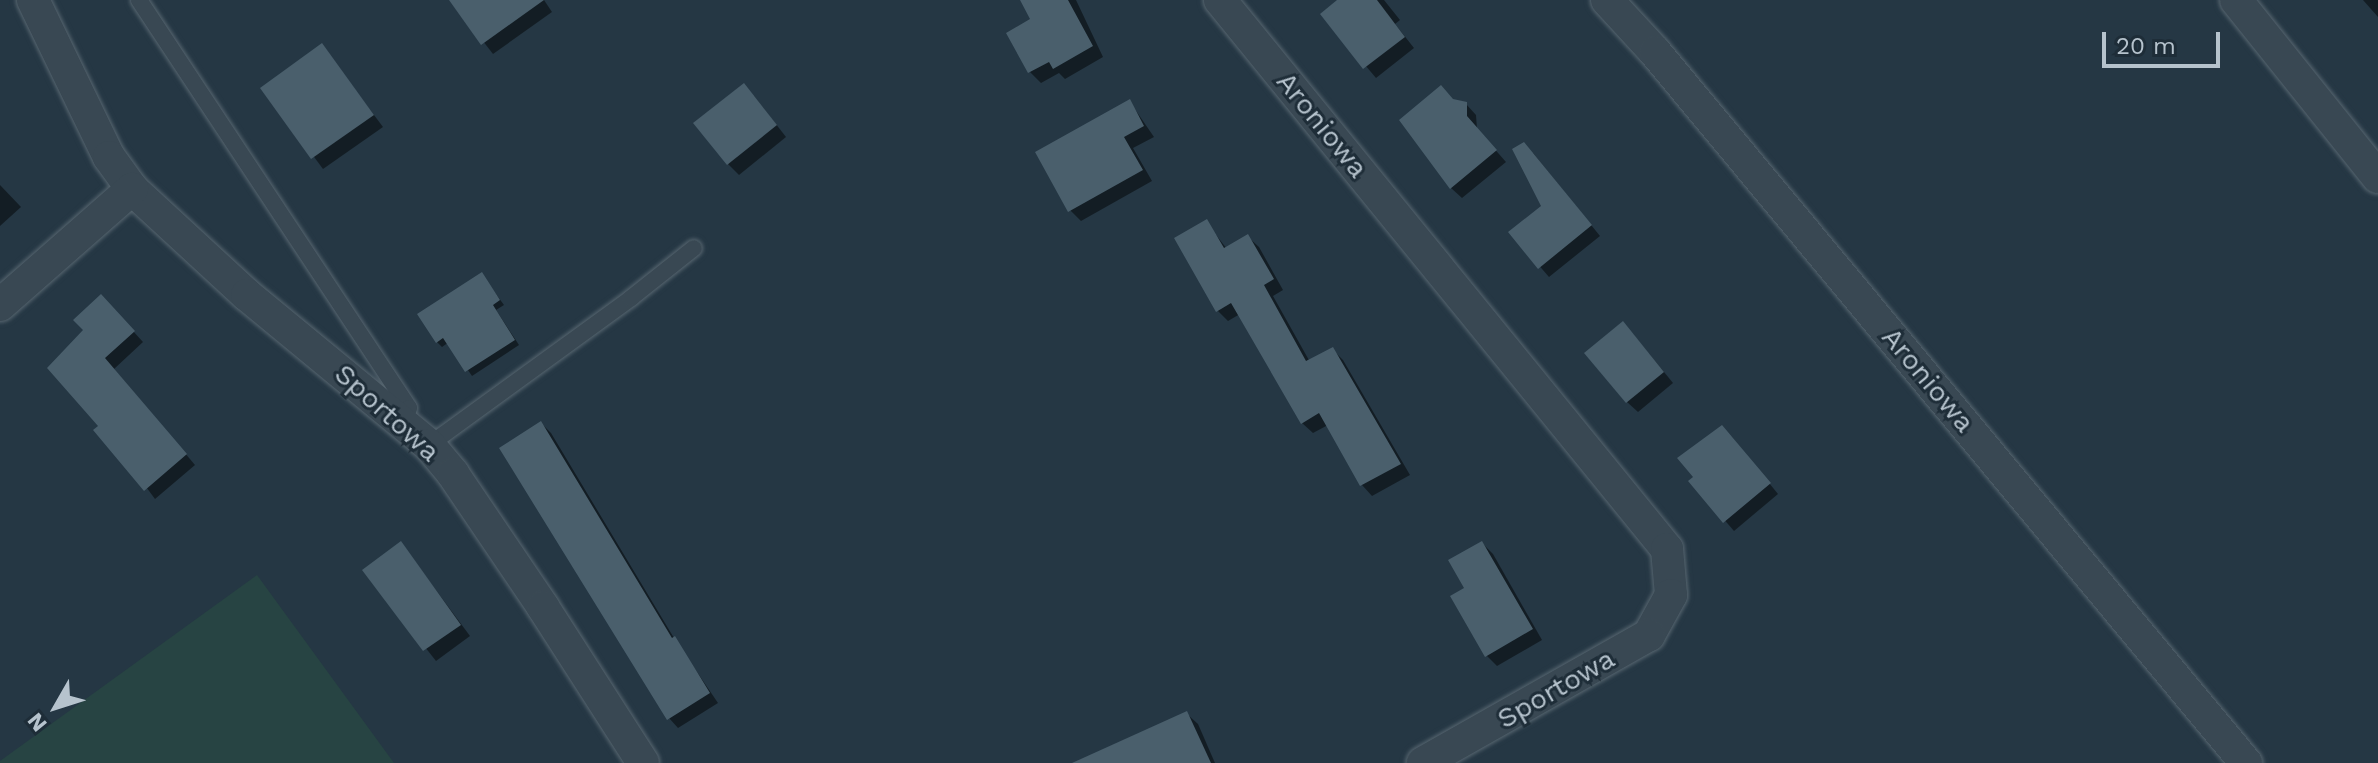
<!DOCTYPE html>
<style>
body{margin:0}
#map{position:relative;width:2378px;height:763px;overflow:hidden;background:#253744;font-family:"Work Sans",sans-serif}
div>[style]{position:absolute}
.green>*{inset:0;background:#274443}
.shadow>*{inset:0;background:#0007}
.building>*{inset:0;background:#4a5f6c}
.roads{filter:drop-shadow(0 0 2px #576670) drop-shadow(0 0 2px #576670)}
.lane>*{height:16px;margin:-8px;padding:0 8px;transform-origin:8px;border-radius:8px;background:#394853}
.street>*{height:32px;margin:-16px;padding:0 16px;transform-origin:16px;border-radius:16px;background:#394853}
span{translate:-50% -50%;white-space:nowrap;text-align:center;line-height:1.15;-webkit-text-stroke:6px #1e2d38;paint-order:stroke}
.street-label{font-size:28px;color:#b6c3cd}
.north{position:absolute;left:16px;top:667px;width:80px;height:80px;-webkit-text-stroke:6px #1e2d38;paint-order:stroke;rotate:231deg;font-size:22px;font-weight:700;line-height:32px;text-align:center;color:#b6c3cd}
.north::after{content:'';display:block;margin:auto;width:28px;height:36px;background:#b6c3cd;clip-path:polygon(50% 0,100% 100%,50% 72%,0 100%)}
.scale{position:absolute;left:2102px;top:32px;width:118px;height:36px;box-sizing:border-box;border:4px solid #b6c3cd;border-top:0;padding-left:10px;font-size:24px;line-height:28px;white-space:nowrap;color:#b6c3cd;-webkit-text-stroke:6px #1e2d38;paint-order:stroke}
</style>
<div id="map">
<div class="green">
<i style="clip-path:polygon(257px 575px,394px 763px,0 763px,0 761px)"></i>
</div>
<div class="shadow">
<i style="clip-path:polygon(451px 0,544px 0,552px 12px,493px 54px)"></i>
<i style="clip-path:polygon(1026px 0,1076px 0,1103px 57px,1065px 79px,1059px 73px,1041px 83px,1030px 72px,1033px 20px)"></i>
<i style="clip-path:polygon(1340px 0,1384px 0,1400px 20px,1395px 24px,1414px 48px,1376px 78px,1322px 14px)"></i>
<i style="clip-path:polygon(2363px 0,2378px 0,2378px 17px)"></i>
<i style="clip-path:polygon(322px 46px,383px 127px,323px 169px,263px 88px)"></i>
<i style="clip-path:polygon(754px 96px,786px 137px,739px 175px,728px 164px)"></i>
<i style="clip-path:polygon(1454px 101px,1466px 104px,1476px 115px,1477px 129px,1506px 162px,1462px 198px,1451px 188px)"></i>
<i style="clip-path:polygon(1130px 102px,1154px 137px,1133px 148px,1152px 181px,1081px 221px,1070px 210px)"></i>
<i style="clip-path:polygon(1533px 153px,1600px 236px,1549px 277px,1511px 233px,1544px 206px)"></i>
<i style="clip-path:polygon(0 185px,21px 207px,0 226px)"></i>
<i style="clip-path:polygon(1206px 222px,1227px 249px,1248px 237px,1259px 247px,1283px 290px,1273px 296px,1310px 362px,1332px 349px,1343px 360px,1410px 475px,1372px 496px,1362px 485px,1328px 425px,1313px 433px,1302px 423px,1240px 314px,1228px 321px,1217px 310px)"></i>
<i style="clip-path:polygon(482px 275px,504px 305px,496px 310px,519px 345px,472px 376px,449px 342px,442px 347px,437px 342px)"></i>
<i style="clip-path:polygon(111px 307px,143px 342px,114px 369px,195px 465px,155px 499px,101px 426px,86px 330px)"></i>
<i style="clip-path:polygon(1633px 334px,1673px 383px,1638px 412px,1627px 402px)"></i>
<i style="clip-path:polygon(541px 423px,551px 433px,674px 638px,718px 703px,678px 728px,669px 718px)"></i>
<i style="clip-path:polygon(1731px 436px,1778px 494px,1734px 531px,1691px 481px)"></i>
<i style="clip-path:polygon(401px 543px,470px 636px,436px 661px,365px 571px)"></i>
<i style="clip-path:polygon(1482px 543px,1493px 554px,1542px 640px,1497px 666px,1487px 656px)"></i>
<i style="clip-path:polygon(1187px 714px,1198px 724px,1215px 763px,1078px 763px)"></i>
</div>
<div class="building">
<i style="clip-path:polygon(449px 0,544px 0,481px 45px)"></i>
<i style="clip-path:polygon(1020px 0,1068px 0,1093px 46px,1053px 69px,1049px 62px,1028px 73px,1006px 33px,1030px 19px)"></i>
<i style="clip-path:polygon(1337px 0,1377px 0,1405px 37px,1363px 69px,1320px 14px)"></i>
<i style="clip-path:polygon(322px 43px,374px 115px,311px 159px,260px 88px)"></i>
<i style="clip-path:polygon(744px 83px,777px 125px,727px 165px,693px 123px)"></i>
<i style="clip-path:polygon(1441px 85px,1453px 99px,1467px 102px,1467px 116px,1497px 150px,1450px 189px,1399px 120px)"></i>
<i style="clip-path:polygon(1130px 99px,1144px 126px,1124px 137px,1143px 170px,1068px 212px,1035px 152px)"></i>
<i style="clip-path:polygon(1524px 142px,1592px 225px,1538px 269px,1508px 232px,1541px 206px,1512px 149px)"></i>
<i style="clip-path:polygon(1207px 219px,1224px 248px,1248px 234px,1274px 279px,1264px 285px,1306px 361px,1333px 347px,1401px 464px,1360px 486px,1319px 413px,1301px 424px,1231px 303px,1216px 312px,1174px 238px)"></i>
<i style="clip-path:polygon(482px 272px,500px 300px,493px 305px,515px 340px,465px 372px,443px 338px,436px 343px,417px 314px)"></i>
<i style="clip-path:polygon(101px 294px,135px 331px,105px 358px,187px 454px,144px 491px,93px 430px,98px 426px,47px 368px,83px 330px,73px 320px)"></i>
<i style="clip-path:polygon(1623px 321px,1664px 372px,1626px 403px,1584px 353px)"></i>
<i style="clip-path:polygon(541px 421px,672px 638px,675px 636px,710px 693px,667px 720px,499px 448px)"></i>
<i style="clip-path:polygon(1722px 425px,1771px 483px,1723px 523px,1688px 481px,1693px 477px,1677px 458px)"></i>
<i style="clip-path:polygon(401px 541px,461px 625px,423px 651px,362px 570px)"></i>
<i style="clip-path:polygon(1482px 541px,1533px 629px,1485px 657px,1450px 596px,1464px 588px,1448px 560px)"></i>
<i style="clip-path:polygon(1187px 711px,1211px 763px,1072px 763px)"></i>
</div>
<div class="roads">
<div class="lane">
<i style="left:139px;top:0;width:489px;rotate:56.5deg"></i>
<i style="left:409px;top:408px;width:15px;rotate:113deg"></i>
<i style="left:429px;top:445px;width:250px;rotate:-36deg"></i>
<i style="left:631px;top:298px;width:80px;rotate:-38.4deg"></i>
</div>
<div class="street">
<i style="left:33px;top:0;width:174px;rotate:64.2deg"></i>
<i style="left:109px;top:157px;width:39px;rotate:54deg"></i>
<i style="left:132px;top:189px;width:156px;rotate:42.7deg"></i>
<i style="left:247px;top:295px;width:236px;rotate:39.5deg"></i>
<i style="left:429px;top:445px;width:38px;rotate:50deg"></i>
<i style="left:453px;top:474px;width:161px;rotate:55.9deg"></i>
<i style="left:543px;top:607px;width:185px;rotate:57.3deg"></i>
<i style="left:1220px;top:0;width:708px;rotate:50.85deg"></i>
<i style="left:1667px;top:549px;width:46px;rotate:85deg"></i>
<i style="left:1671px;top:595px;width:46px;rotate:118.8deg"></i>
<i style="left:1649px;top:635px;width:260px;rotate:150.5deg"></i>
<i style="left:1607px;top:0;width:71px;rotate:47.3deg"></i>
<i style="left:1655px;top:52px;width:925px;rotate:50.27deg"></i>
<i style="left:2236px;top:0;width:227px;rotate:51.3deg"></i>
<i style="left:0;top:305px;width:176px;rotate:-41.3deg"></i>
</div>
</div>
<div class="street-label">
<span style="left:1322px;top:125px;rotate:51deg">Aroniowa</span>
<span style="left:1928px;top:380px;rotate:50deg">Aroniowa</span>
<span style="left:387px;top:413px;rotate:42deg">Sportowa</span>
<span style="left:1556px;top:689px;rotate:-30deg">Sportowa</span>
</div>
<div class="north">N</div>
<div class="scale">20 m</div>
</div>
